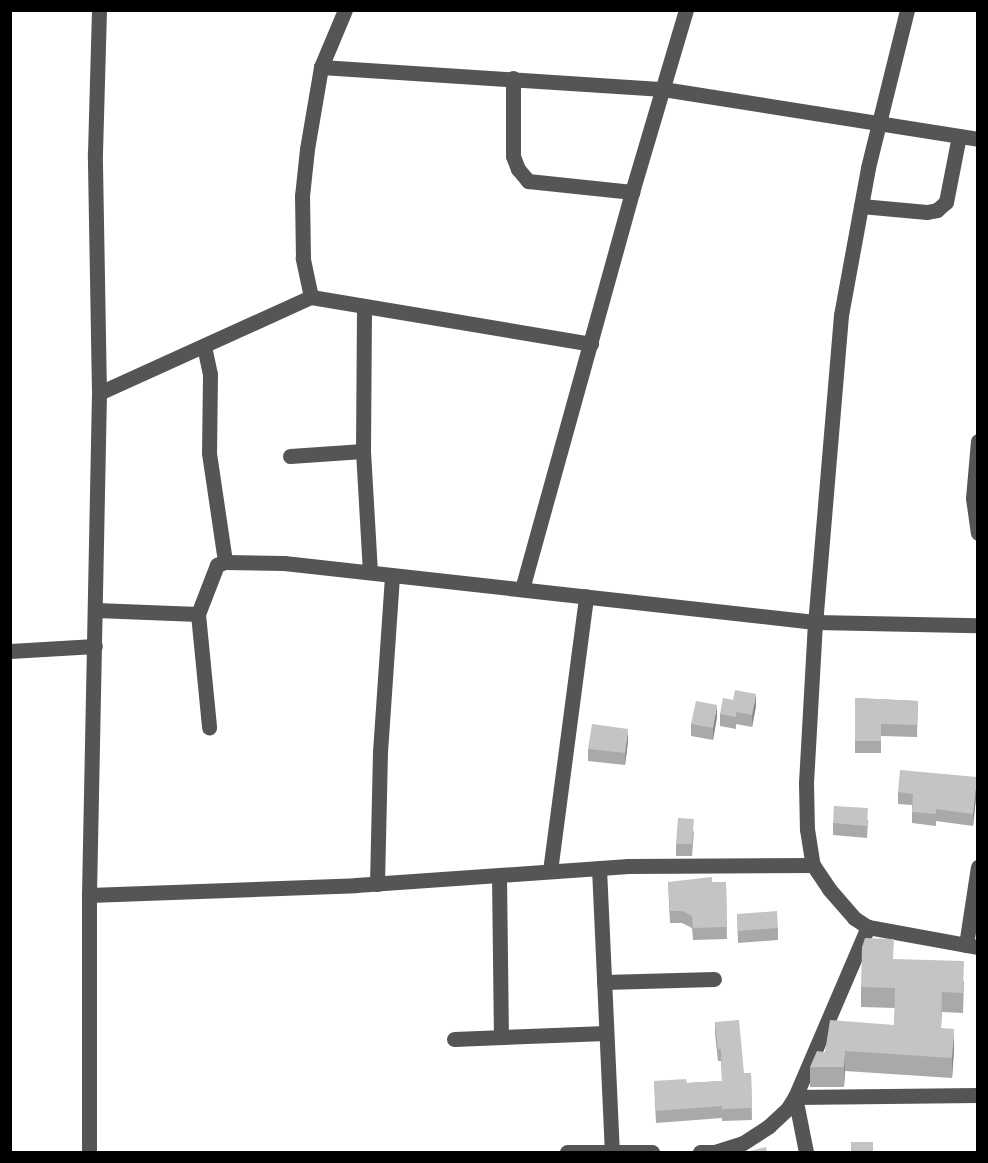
<!DOCTYPE html>
<style>
body{margin:0}
#map{position:relative;width:988px;height:1163px;overflow:hidden;background:#fff;font-family:Arial,sans-serif}
div>[style]{position:absolute}
.minor>*{height:15px;margin:-7.5px;padding:0 7.5px;transform-origin:7.5px;border-radius:7.5px;background:#555}
.wall>*{inset:0;background:#a9a9a9}
.shaded-wall>*{inset:0;background:#898989}
.building>*{inset:0;background:#c4c4c4}
span{translate:-50% -50%;white-space:nowrap;text-align:center;line-height:1.15;-webkit-text-stroke:5px #fff;paint-order:stroke}
.frame{position:absolute;inset:0;border:12px solid #000;pointer-events:none}
</style>
<div id="map">
<div class="minor">
<i style="left:907px;top:10px;width:163px;rotate:103.9deg"></i>
<i style="left:868px;top:168px;width:149px;rotate:100.4deg"></i>
<i style="left:841px;top:315px;width:308px;rotate:94.8deg"></i>
<i style="left:815px;top:622px;width:161px;rotate:93.2deg"></i>
<i style="left:806px;top:783px;width:46px;rotate:88.8deg"></i>
<i style="left:807px;top:829px;width:36px;rotate:81deg"></i>
<i style="left:813px;top:865px;width:29px;rotate:56deg"></i>
<i style="left:829px;top:889px;width:38px;rotate:49deg"></i>
<i style="left:854px;top:918px;width:17px;rotate:33deg"></i>
<i style="left:868px;top:927px;width:112px;rotate:10.3deg"></i>
<i style="left:321px;top:67px;width:343px;rotate:3.7deg"></i>
<i style="left:663px;top:89px;width:319px;rotate:9deg"></i>
<i style="left:513px;top:78px;width:78px;rotate:90deg"></i>
<i style="left:513px;top:156px;width:14px;rotate:69deg"></i>
<i style="left:518px;top:169px;width:16px;rotate:50deg"></i>
<i style="left:528px;top:181px;width:105px;rotate:6deg"></i>
<i style="left:861px;top:206px;width:66px;rotate:5.2deg"></i>
<i style="left:927px;top:212px;width:10px;rotate:-11deg"></i>
<i style="left:937px;top:210px;width:12px;rotate:-42deg"></i>
<i style="left:946px;top:202px;width:67px;rotate:-78.9deg"></i>
<i style="left:311px;top:297px;width:284px;rotate:9.5deg"></i>
<i style="left:204px;top:346px;width:29px;rotate:78deg"></i>
<i style="left:210px;top:374px;width:79px;rotate:90.7deg"></i>
<i style="left:209px;top:453px;width:110px;rotate:81.6deg"></i>
<i style="left:99px;top:393px;width:233px;rotate:-24.4deg"></i>
<i style="left:311px;top:297px;width:40px;rotate:-102deg"></i>
<i style="left:303px;top:258px;width:62px;rotate:-90.9deg"></i>
<i style="left:302px;top:196px;width:47px;rotate:-83.9deg"></i>
<i style="left:307px;top:149px;width:83px;rotate:-80.3deg"></i>
<i style="left:321px;top:67px;width:62px;rotate:-67.2deg"></i>
<i style="left:978px;top:441px;width:57px;rotate:95deg"></i>
<i style="left:973px;top:498px;width:35px;rotate:82deg"></i>
<i style="left:363px;top:451px;width:145px;rotate:-89.6deg"></i>
<i style="left:290px;top:456px;width:73px;rotate:-3.9deg"></i>
<i style="left:363px;top:451px;width:121px;rotate:86.7deg"></i>
<i style="left:522px;top:589px;width:412px;rotate:-74.5deg"></i>
<i style="left:632px;top:192px;width:190px;rotate:-73.5deg"></i>
<i style="left:96px;top:610px;width:102px;rotate:2.2deg"></i>
<i style="left:198px;top:614px;width:53px;rotate:-68.8deg"></i>
<i style="left:217px;top:565px;width:9px;rotate:-21deg"></i>
<i style="left:225px;top:562px;width:59px;rotate:1deg"></i>
<i style="left:284px;top:563px;width:534px;rotate:6.34deg"></i>
<i style="left:815px;top:622px;width:163px;rotate:1.1deg"></i>
<i style="left:198px;top:614px;width:114px;rotate:84.4deg"></i>
<i style="left:10px;top:651px;width:85px;rotate:-3.4deg"></i>
<i style="left:599px;top:868px;width:283px;rotate:87.4deg"></i>
<i style="left:550px;top:871px;width:277px;rotate:-82.5deg"></i>
<i style="left:499px;top:876px;width:161px;rotate:89.3deg"></i>
<i style="left:377px;top:884px;width:132px;rotate:-88.7deg"></i>
<i style="left:380px;top:752px;width:177px;rotate:-86.1deg"></i>
<i style="left:89px;top:895px;width:267px;rotate:-2.1deg"></i>
<i style="left:356px;top:885px;width:273px;rotate:-4deg"></i>
<i style="left:628px;top:866px;width:185px;rotate:-0.3deg"></i>
<i style="left:966px;top:945px;width:79px;rotate:-81.3deg"></i>
<i style="left:604px;top:982px;width:110px;rotate:-1.6deg"></i>
<i style="left:454px;top:1039px;width:152px;rotate:-2.3deg"></i>
<i style="left:89px;top:1152px;width:257px;rotate:-90deg"></i>
<i style="left:89px;top:895px;width:502px;rotate:-88.86deg"></i>
<i style="left:99px;top:393px;width:240px;rotate:-91deg"></i>
<i style="left:95px;top:153px;width:143px;rotate:-88.4deg"></i>
<i style="left:567px;top:1152px;width:85px"></i>
<i style="left:700px;top:1152px;width:15px"></i>
<i style="left:715px;top:1152px;width:29px;rotate:-18deg"></i>
<i style="left:743px;top:1143px;width:31px;rotate:-33deg"></i>
<i style="left:769px;top:1126px;width:26px;rotate:-43deg"></i>
<i style="left:788px;top:1108px;width:13px;rotate:-58deg"></i>
<i style="left:795px;top:1097px;width:185px;rotate:-66.8deg"></i>
<i style="left:806px;top:1152px;width:56px;rotate:-101.3deg"></i>
<i style="left:795px;top:1097px;width:183px;rotate:-0.6deg"></i>
</div>
<div class="wall">
<i style="clip-path:polygon(855px 698px,918px 701px,917px 737px,881px 736px,881px 753px,855px 753px)"></i>
<i style="clip-path:polygon(756px 706px,752px 727px,736px 724px,736px 729px,720px 726px,720px 714px)"></i>
<i style="clip-path:polygon(717px 717px,713px 740px,691px 736px,691px 724px)"></i>
<i style="clip-path:polygon(628px 741px,625px 765px,588px 761px,588px 749px)"></i>
<i style="clip-path:polygon(977px 789px,973px 826px,936px 821px,936px 826px,912px 823px,912px 805px,898px 804px,898px 792px)"></i>
<i style="clip-path:polygon(868px 820px,867px 838px,833px 835px,833px 823px)"></i>
<i style="clip-path:polygon(694px 831px,692px 856px,676px 856px,676px 844px)"></i>
<i style="clip-path:polygon(668px 882px,726px 882px,727px 939px,693px 940px,692px 928px,682px 923px,670px 923px)"></i>
<i style="clip-path:polygon(737px 914px,778px 928px,778px 940px,738px 943px)"></i>
<i style="clip-path:polygon(894px 959px,964px 981px,963px 1013px,942px 1012px,941px 1029px,954px 1050px,952px 1078px,845px 1071px,844px 1087px,810px 1087px,810px 1067px,825px 1052px,894px 1025px,895px 1008px,861px 1007px,861px 987px)"></i>
<i style="clip-path:polygon(715px 1022px,744px 1073px,751px 1073px,752px 1120px,722px 1121px,722px 1118px,656px 1123px,654px 1081px,687px 1083px,722px 1081px,721px 1061px,718px 1061px,715px 1034px)"></i>
</div>
<div class="shaded-wall">
<i style="clip-path:polygon(756px 694px,756px 706px,752px 727px,752px 715px)"></i>
<i style="clip-path:polygon(717px 705px,717px 717px,713px 740px,713px 728px)"></i>
<i style="clip-path:polygon(628px 729px,628px 741px,625px 765px,625px 753px)"></i>
<i style="clip-path:polygon(977px 777px,977px 789px,973px 826px,973px 814px)"></i>
<i style="clip-path:polygon(954px 1029px,954px 1050px,952px 1078px,952px 1058px)"></i>
<i style="clip-path:polygon(845px 1051px,845px 1071px,844px 1087px,844px 1067px)"></i>
</div>
<div class="building">
<i style="clip-path:polygon(735px 690px,756px 694px,752px 715px,736px 712px,736px 717px,720px 714px,723px 698px,733px 700px)"></i>
<i style="clip-path:polygon(855px 698px,918px 701px,917px 725px,881px 724px,881px 741px,855px 741px)"></i>
<i style="clip-path:polygon(696px 701px,717px 705px,713px 728px,691px 724px)"></i>
<i style="clip-path:polygon(592px 724px,628px 729px,625px 753px,588px 749px)"></i>
<i style="clip-path:polygon(900px 770px,977px 777px,973px 814px,936px 809px,936px 814px,912px 812px,913px 794px,898px 792px)"></i>
<i style="clip-path:polygon(834px 806px,868px 808px,867px 826px,833px 823px)"></i>
<i style="clip-path:polygon(678px 818px,694px 819px,692px 844px,676px 844px)"></i>
<i style="clip-path:polygon(712px 877px,712px 882px,726px 882px,727px 927px,693px 928px,692px 916px,682px 911px,670px 911px,668px 882px)"></i>
<i style="clip-path:polygon(777px 911px,778px 928px,738px 931px,737px 914px)"></i>
<i style="clip-path:polygon(865px 938px,894px 939px,893px 959px,964px 961px,963px 993px,942px 992px,941px 1028px,954px 1029px,952px 1058px,845px 1051px,844px 1067px,810px 1067px,817px 1051px,825px 1052px,830px 1020px,894px 1025px,895px 988px,861px 987px,862px 947px)"></i>
<i style="clip-path:polygon(739px 1020px,744px 1073px,751px 1073px,752px 1108px,722px 1109px,722px 1106px,656px 1111px,654px 1081px,686px 1079px,687px 1083px,722px 1081px,721px 1049px,718px 1049px,715px 1022px)"></i>
<i style="clip-path:polygon(851px 1142px,873px 1142px,873px 1152px,851px 1152px)"></i>
<i style="clip-path:polygon(766px 1147px,767px 1152px,746px 1152px)"></i>
</div>
<div class="frame"></div>
</div>
